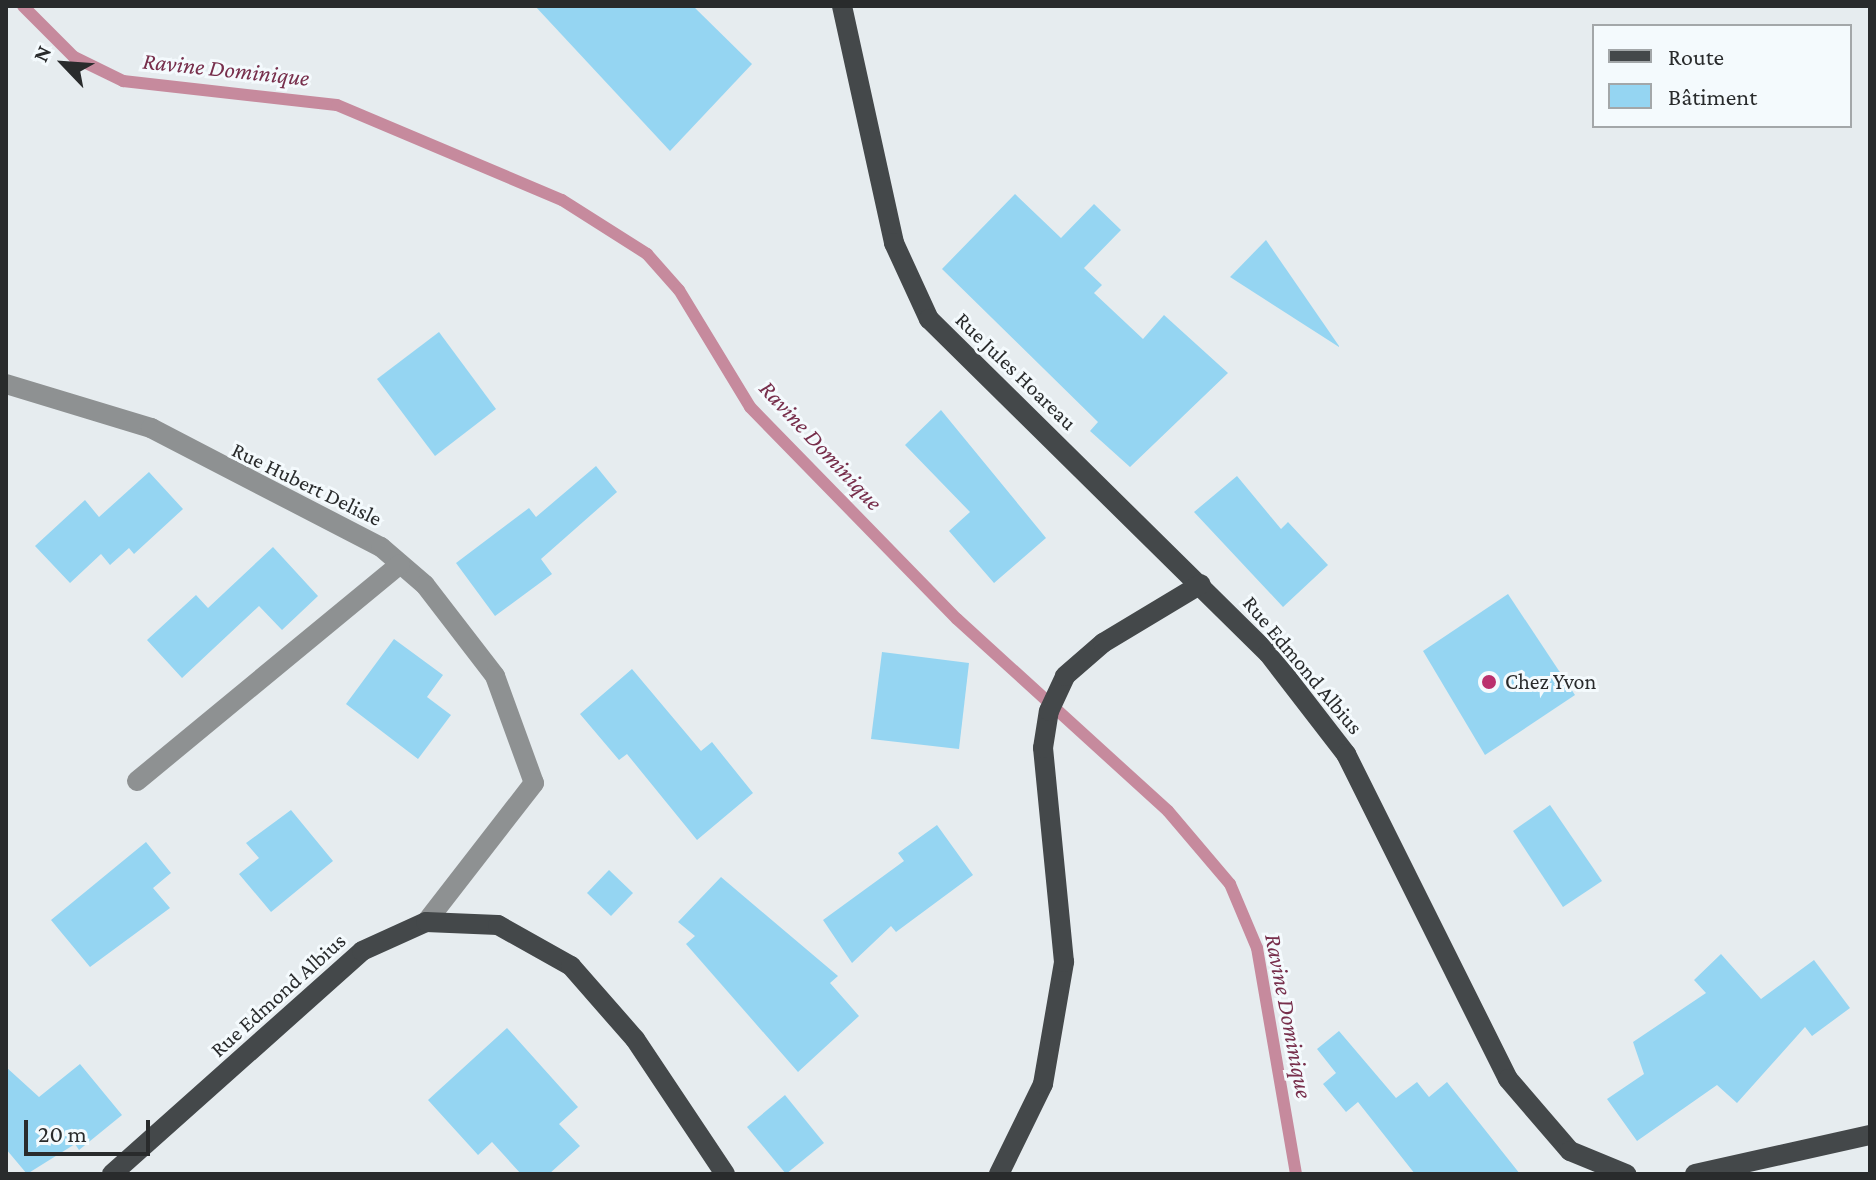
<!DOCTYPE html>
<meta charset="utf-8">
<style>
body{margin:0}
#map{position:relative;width:1876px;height:1180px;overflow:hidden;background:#e6ecef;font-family:"Crimson Pro",serif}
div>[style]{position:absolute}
.stream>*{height:12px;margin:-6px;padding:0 6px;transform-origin:6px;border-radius:6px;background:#c68a9d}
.building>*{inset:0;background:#95d5f2}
.minor>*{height:20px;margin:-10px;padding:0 10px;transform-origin:10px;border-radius:10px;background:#8e9192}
.major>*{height:20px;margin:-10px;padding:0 10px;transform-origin:10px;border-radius:10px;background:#44484a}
.dots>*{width:22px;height:22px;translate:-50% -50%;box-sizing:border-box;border:4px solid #f4fafd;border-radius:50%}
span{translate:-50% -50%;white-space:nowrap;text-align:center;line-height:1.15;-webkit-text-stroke:6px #f4fafd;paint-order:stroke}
.street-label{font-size:22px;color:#292b2c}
.poi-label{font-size:22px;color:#292b2c}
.left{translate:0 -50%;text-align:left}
.water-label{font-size:24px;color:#772e4b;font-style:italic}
.frame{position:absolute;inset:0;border:8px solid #292b2c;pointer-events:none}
.legend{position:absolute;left:1592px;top:24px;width:260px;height:104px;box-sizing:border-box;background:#f4fafd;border:2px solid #a3a7a9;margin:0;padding:10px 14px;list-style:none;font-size:24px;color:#292b2c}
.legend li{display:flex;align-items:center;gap:16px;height:40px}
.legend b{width:40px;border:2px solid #a3a7a9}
.north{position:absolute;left:24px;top:24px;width:80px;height:80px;-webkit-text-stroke:6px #f4fafd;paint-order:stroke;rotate:295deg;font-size:22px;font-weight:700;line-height:32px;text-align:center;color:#292b2c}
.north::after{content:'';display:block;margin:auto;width:28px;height:36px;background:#292b2c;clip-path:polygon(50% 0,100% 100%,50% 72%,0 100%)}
.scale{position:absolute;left:24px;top:1120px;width:126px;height:36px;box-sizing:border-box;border:4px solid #292b2c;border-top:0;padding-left:10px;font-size:24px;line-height:28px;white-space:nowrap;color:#292b2c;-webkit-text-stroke:6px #f4fafd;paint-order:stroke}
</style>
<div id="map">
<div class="stream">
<i style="left:23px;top:6px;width:72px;rotate:45deg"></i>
<i style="left:74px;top:57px;width:55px;rotate:26.1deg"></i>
<i style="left:123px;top:81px;width:215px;rotate:6.4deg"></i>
<i style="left:337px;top:105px;width:244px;rotate:22.9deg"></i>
<i style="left:562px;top:200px;width:101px;rotate:32.4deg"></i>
<i style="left:647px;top:254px;width:48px;rotate:48.4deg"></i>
<i style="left:679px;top:290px;width:137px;rotate:58.7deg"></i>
<i style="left:750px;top:407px;width:296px;rotate:45.7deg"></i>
<i style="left:957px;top:619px;width:285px;rotate:42.3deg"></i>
<i style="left:1168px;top:811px;width:96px;rotate:49.7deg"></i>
<i style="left:1230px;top:884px;width:69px;rotate:67.1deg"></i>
<i style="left:1257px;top:948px;width:229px;rotate:80.2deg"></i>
</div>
<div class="building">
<i style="clip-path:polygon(535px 6px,693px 6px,752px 64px,670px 151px)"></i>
<i style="clip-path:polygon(1015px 194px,1061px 238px,1094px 204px,1121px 230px,1084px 268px,1102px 285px,1094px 293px,1143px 339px,1164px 315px,1228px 373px,1130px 467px,1090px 431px,1098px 422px,942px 269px)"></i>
<i style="clip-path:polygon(1266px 240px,1339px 346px,1339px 347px,1230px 277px)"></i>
<i style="clip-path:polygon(439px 332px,496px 409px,435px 456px,377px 379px)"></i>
<i style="clip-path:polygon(941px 410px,1046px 538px,994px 583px,949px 531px,970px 512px,905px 445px)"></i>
<i style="clip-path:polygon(596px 466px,617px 492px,541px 559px,552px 574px,495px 616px,456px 563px,529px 508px,536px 517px)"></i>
<i style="clip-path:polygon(149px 472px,183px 509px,134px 554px,129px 548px,110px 565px,101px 554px,70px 583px,35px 546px,85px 500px,99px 517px)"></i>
<i style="clip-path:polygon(1237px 476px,1281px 529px,1288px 522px,1328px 565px,1283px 607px,1194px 512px)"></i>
<i style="clip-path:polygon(273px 547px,318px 596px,282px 630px,259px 606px,182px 678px,147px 640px,196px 595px,208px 608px)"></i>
<i style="clip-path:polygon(1508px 594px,1575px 695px,1485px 755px,1423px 651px)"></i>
<i style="clip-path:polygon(394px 639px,443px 675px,427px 697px,451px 715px,418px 759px,346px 704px)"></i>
<i style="clip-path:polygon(882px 652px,969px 663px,959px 749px,871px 739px)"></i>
<i style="clip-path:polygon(632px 669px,701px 751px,712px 742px,753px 793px,697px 840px,627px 754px,619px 760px,580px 714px)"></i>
<i style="clip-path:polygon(1550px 805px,1602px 881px,1563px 907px,1513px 831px)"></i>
<i style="clip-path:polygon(291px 810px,333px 861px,271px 912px,239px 874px,259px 858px,246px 843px)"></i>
<i style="clip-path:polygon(937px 825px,973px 875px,896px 932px,891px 926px,852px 963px,823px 920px,904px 861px,898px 853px)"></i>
<i style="clip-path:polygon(146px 842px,171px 873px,153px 888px,170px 908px,90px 967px,51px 920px)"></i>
<i style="clip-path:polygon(609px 870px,633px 893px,611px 916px,587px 893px)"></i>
<i style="clip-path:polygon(721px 877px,838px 976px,830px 983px,859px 1016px,798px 1072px,686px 944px,695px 936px,678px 922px)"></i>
<i style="clip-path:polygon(1721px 954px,1761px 999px,1814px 960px,1850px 1008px,1812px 1036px,1805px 1027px,1737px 1103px,1717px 1085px,1637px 1141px,1607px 1099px,1644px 1074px,1633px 1042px,1706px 993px,1694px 980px)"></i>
<i style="clip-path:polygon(507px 1028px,578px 1107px,559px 1124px,580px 1146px,549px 1174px,521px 1174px,492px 1142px,478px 1155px,428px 1100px)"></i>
<i style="clip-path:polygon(1339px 1031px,1396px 1098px,1417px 1082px,1429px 1097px,1447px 1082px,1520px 1174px,1415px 1174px,1358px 1102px,1346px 1112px,1323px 1084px,1336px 1073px,1317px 1049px)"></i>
<i style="clip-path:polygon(80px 1064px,122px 1115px,79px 1150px,75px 1144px,27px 1174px,6px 1149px,6px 1067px,39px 1097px)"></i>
<i style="clip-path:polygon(785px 1095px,824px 1143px,786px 1174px,747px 1127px)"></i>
</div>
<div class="minor">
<i style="left:6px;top:384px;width:152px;rotate:16.9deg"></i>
<i style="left:151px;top:428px;width:259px;rotate:27.4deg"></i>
<i style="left:381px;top:547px;width:58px;rotate:40.8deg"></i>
<i style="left:425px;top:585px;width:115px;rotate:52.4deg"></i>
<i style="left:495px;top:676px;width:114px;rotate:70deg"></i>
<i style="left:534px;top:783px;width:176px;rotate:127.8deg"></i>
<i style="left:137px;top:781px;width:341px;rotate:-39.5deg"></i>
</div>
<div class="major">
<i style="left:842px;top:6px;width:243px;rotate:77.6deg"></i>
<i style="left:894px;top:243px;width:84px;rotate:65.3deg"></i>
<i style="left:929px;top:319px;width:476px;rotate:44.6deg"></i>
<i style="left:1268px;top:653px;width:128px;rotate:52.3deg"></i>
<i style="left:1346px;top:754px;width:363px;rotate:63.5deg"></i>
<i style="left:1508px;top:1079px;width:95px;rotate:49.3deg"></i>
<i style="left:1570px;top:1151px;width:61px;rotate:22.3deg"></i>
<i style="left:112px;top:1174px;width:335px;rotate:-41.7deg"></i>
<i style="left:362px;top:951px;width:70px;rotate:-24.4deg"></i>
<i style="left:426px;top:922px;width:72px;rotate:2.4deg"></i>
<i style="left:498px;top:925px;width:84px;rotate:29.3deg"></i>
<i style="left:571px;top:966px;width:97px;rotate:48.8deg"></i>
<i style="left:635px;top:1039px;width:162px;rotate:56.3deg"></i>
<i style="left:999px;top:1174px;width:100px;rotate:-63.9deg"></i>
<i style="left:1043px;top:1084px;width:124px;rotate:-80.2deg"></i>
<i style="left:1064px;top:962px;width:215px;rotate:-95.6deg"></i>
<i style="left:1043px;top:748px;width:37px;rotate:-81deg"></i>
<i style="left:1049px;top:711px;width:38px;rotate:-65deg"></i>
<i style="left:1065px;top:676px;width:50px;rotate:-41deg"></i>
<i style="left:1103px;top:643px;width:114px;rotate:-31deg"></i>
<i style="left:1695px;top:1174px;width:179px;rotate:-12.6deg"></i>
</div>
<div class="dots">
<i style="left:1489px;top:682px;background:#ba306d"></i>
</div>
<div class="street-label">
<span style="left:1016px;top:371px;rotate:44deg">Rue Jules Hoareau</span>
<span style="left:307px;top:484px;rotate:26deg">Rue Hubert Delisle</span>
<span style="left:1303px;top:665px;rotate:50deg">Rue Edmond Albius</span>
<span style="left:278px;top:995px;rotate:-42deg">Rue Edmond Albius</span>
</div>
<div class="poi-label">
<span class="left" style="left:1505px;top:682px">Chez Yvon</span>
</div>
<div class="water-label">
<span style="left:226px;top:69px;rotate:6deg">Ravine Dominique</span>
<span style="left:821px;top:445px;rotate:47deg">Ravine Dominique</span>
<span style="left:1289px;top:1016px;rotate:79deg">Ravine Dominique</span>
</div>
<div class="frame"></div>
<ul class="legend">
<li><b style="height:10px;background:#44484a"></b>Route</li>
<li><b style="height:22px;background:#95d5f2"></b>Bâtiment</li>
</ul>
<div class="north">N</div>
<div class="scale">20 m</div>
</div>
